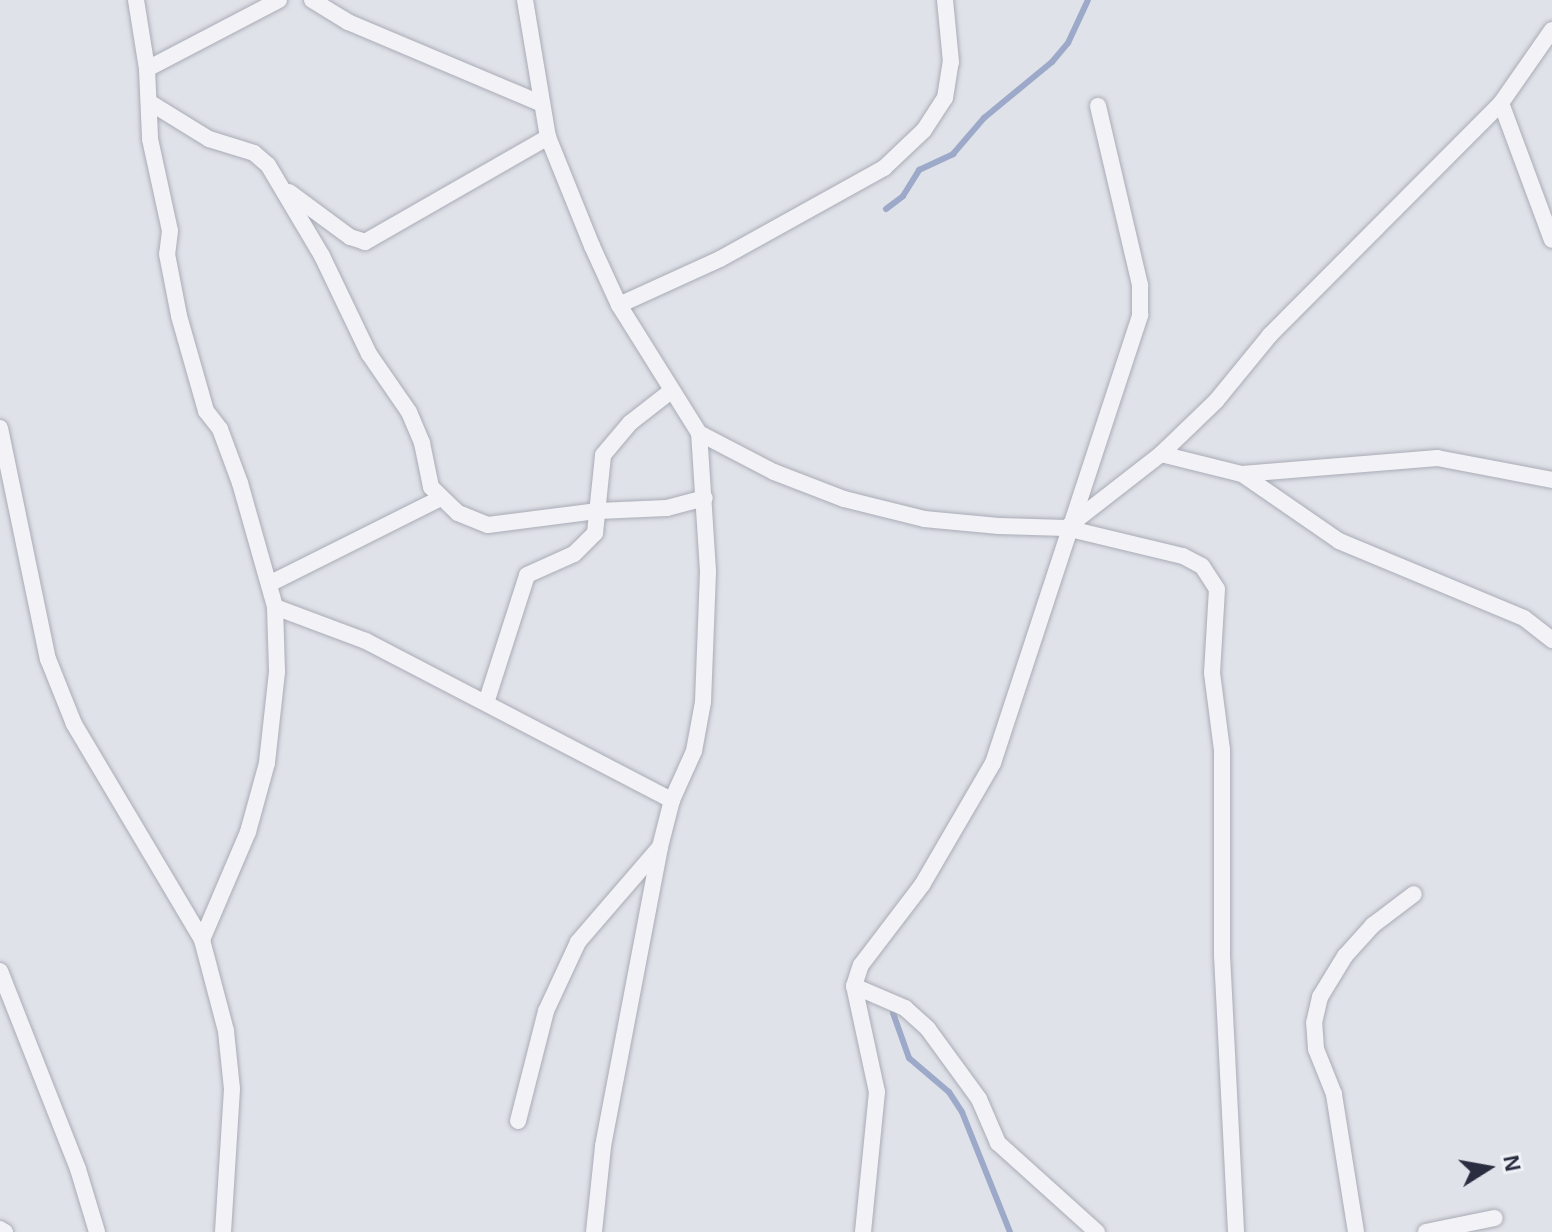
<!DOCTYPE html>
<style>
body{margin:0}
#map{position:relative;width:1552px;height:1232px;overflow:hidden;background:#e0e2e9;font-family:Helvetica,sans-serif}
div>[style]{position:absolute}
.stream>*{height:6px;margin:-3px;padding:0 3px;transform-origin:3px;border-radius:3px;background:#9ca9c8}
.roads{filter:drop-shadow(0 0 2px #a9acb6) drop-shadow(0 0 2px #a9acb6)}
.street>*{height:16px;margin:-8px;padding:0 8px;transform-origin:8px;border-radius:8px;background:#f3f3f7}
span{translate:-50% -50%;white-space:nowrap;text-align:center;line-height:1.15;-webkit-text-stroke:7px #eff1f6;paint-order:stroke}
.north{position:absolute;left:1448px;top:1128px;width:80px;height:80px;-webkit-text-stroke:6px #eff1f6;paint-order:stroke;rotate:79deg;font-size:22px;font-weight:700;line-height:32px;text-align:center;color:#292d3f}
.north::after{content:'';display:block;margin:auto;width:28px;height:36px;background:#292d3f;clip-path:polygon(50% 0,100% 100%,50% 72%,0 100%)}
</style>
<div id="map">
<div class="stream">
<i style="left:886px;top:209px;width:21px;rotate:-37deg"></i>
<i style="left:903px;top:196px;width:31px;rotate:-58deg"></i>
<i style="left:919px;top:170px;width:38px;rotate:-25deg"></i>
<i style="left:953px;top:154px;width:48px;rotate:-49.3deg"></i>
<i style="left:984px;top:118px;width:88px;rotate:-39.5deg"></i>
<i style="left:1052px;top:62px;width:25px;rotate:-50deg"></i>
<i style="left:1068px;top:43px;width:47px;rotate:-65.1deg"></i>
<i style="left:893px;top:1013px;width:48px;rotate:70.4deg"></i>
<i style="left:909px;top:1058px;width:52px;rotate:40.4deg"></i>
<i style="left:949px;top:1092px;width:24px;rotate:57deg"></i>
<i style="left:962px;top:1112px;width:129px;rotate:68.2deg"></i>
</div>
<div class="roads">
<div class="street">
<i style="left:136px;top:0;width:70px;rotate:80.9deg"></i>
<i style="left:147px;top:69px;width:70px;rotate:87.5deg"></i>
<i style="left:150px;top:139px;width:94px;rotate:77.7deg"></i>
<i style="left:170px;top:231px;width:23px;rotate:97deg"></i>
<i style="left:167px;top:254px;width:63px;rotate:79deg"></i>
<i style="left:179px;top:316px;width:99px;rotate:74.1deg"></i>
<i style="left:206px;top:411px;width:23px;rotate:52deg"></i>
<i style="left:220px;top:429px;width:58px;rotate:69.7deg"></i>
<i style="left:240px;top:483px;width:129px;rotate:74.2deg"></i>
<i style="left:275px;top:607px;width:65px;rotate:88.2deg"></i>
<i style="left:277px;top:672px;width:92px;rotate:96.3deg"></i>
<i style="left:267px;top:763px;width:72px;rotate:105.4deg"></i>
<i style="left:248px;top:832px;width:117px;rotate:113.1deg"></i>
<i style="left:312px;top:0;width:42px;rotate:31.4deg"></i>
<i style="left:348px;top:22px;width:208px;rotate:22.9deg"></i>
<i style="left:525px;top:0;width:139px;rotate:80.5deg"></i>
<i style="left:548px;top:137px;width:118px;rotate:68deg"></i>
<i style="left:592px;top:246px;width:65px;rotate:65.4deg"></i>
<i style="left:619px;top:305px;width:151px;rotate:58deg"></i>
<i style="left:699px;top:433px;width:85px;rotate:27.5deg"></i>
<i style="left:774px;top:472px;width:75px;rotate:21.1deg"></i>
<i style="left:844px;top:499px;width:82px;rotate:14deg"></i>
<i style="left:924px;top:519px;width:75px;rotate:5.3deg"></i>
<i style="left:999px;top:526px;width:67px;rotate:1.7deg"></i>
<i style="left:1066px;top:528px;width:120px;rotate:-37.9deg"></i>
<i style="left:1161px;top:454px;width:76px;rotate:-43.9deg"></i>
<i style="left:1216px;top:401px;width:85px;rotate:-50.7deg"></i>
<i style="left:1270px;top:335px;width:327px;rotate:-45.1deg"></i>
<i style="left:1501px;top:103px;width:89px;rotate:-55.1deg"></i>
<i style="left:147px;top:69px;width:149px;rotate:-27.6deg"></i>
<i style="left:149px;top:102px;width:70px;rotate:31.7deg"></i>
<i style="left:209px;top:139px;width:47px;rotate:17.3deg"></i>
<i style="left:254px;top:153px;width:18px;rotate:41deg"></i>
<i style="left:268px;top:165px;width:106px;rotate:59.3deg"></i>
<i style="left:322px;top:256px;width:109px;rotate:64.4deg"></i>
<i style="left:369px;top:354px;width:70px;rotate:55.4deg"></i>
<i style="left:409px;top:412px;width:34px;rotate:67deg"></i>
<i style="left:422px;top:443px;width:45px;rotate:78.4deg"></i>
<i style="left:431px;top:487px;width:37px;rotate:44deg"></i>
<i style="left:458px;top:513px;width:32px;rotate:22deg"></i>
<i style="left:488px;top:525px;width:111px;rotate:-7.3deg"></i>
<i style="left:598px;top:511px;width:69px;rotate:-2.5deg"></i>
<i style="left:667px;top:508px;width:39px;rotate:-15deg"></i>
<i style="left:1501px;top:103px;width:146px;rotate:69.6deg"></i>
<i style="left:289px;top:192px;width:76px;rotate:36.4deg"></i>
<i style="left:350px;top:237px;width:16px;rotate:18deg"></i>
<i style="left:365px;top:242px;width:211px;rotate:-29.8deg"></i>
<i style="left:619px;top:305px;width:111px;rotate:-24.5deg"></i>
<i style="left:720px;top:259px;width:188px;rotate:-29deg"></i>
<i style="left:884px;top:168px;width:55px;rotate:-43.5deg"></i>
<i style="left:924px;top:130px;width:38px;rotate:-57deg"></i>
<i style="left:945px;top:98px;width:36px;rotate:-81deg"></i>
<i style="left:951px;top:62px;width:62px;rotate:-95.5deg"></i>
<i style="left:0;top:428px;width:236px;rotate:78.3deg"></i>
<i style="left:48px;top:659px;width:70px;rotate:68.2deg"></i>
<i style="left:74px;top:724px;width:251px;rotate:59.3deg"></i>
<i style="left:202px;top:940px;width:94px;rotate:75.2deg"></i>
<i style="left:226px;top:1031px;width:58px;rotate:84.1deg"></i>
<i style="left:232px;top:1089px;width:143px;rotate:93.6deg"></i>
<i style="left:1161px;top:454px;width:83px;rotate:13.9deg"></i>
<i style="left:1242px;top:474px;width:196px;rotate:-4.7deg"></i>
<i style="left:1437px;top:458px;width:117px;rotate:10.8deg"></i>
<i style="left:1242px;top:474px;width:118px;rotate:34.6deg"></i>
<i style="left:1339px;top:541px;width:200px;rotate:22.6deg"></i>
<i style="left:1524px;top:618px;width:36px;rotate:38deg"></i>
<i style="left:1066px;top:528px;width:120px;rotate:13.5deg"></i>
<i style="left:1183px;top:556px;width:21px;rotate:28deg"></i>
<i style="left:1202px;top:566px;width:27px;rotate:57deg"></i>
<i style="left:1217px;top:589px;width:84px;rotate:93.4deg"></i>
<i style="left:1212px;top:673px;width:78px;rotate:82.6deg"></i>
<i style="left:1222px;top:750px;width:205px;rotate:90deg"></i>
<i style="left:1222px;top:955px;width:277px;rotate:87.1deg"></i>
<i style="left:271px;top:583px;width:188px;rotate:-26.6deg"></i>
<i style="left:275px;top:607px;width:97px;rotate:20.5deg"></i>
<i style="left:366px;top:641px;width:345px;rotate:27.5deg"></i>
<i style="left:486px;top:703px;width:134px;rotate:-72.2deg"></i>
<i style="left:527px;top:575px;width:51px;rotate:-24.1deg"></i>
<i style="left:574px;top:554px;width:30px;rotate:-45deg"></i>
<i style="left:595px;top:533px;width:78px;rotate:-84.1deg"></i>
<i style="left:603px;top:455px;width:42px;rotate:-49.8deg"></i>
<i style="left:630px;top:423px;width:52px;rotate:-38deg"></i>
<i style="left:0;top:971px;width:213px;rotate:68.5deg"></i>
<i style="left:78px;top:1169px;width:66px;rotate:73.2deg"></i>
<i style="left:854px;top:986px;width:56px;rotate:23.3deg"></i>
<i style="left:905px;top:1008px;width:31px;rotate:42deg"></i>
<i style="left:928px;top:1029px;width:87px;rotate:53.9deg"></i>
<i style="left:979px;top:1099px;width:48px;rotate:66.6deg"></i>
<i style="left:998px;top:1143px;width:133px;rotate:42deg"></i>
<i style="left:518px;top:1121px;width:114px;rotate:-75.7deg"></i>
<i style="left:546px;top:1011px;width:76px;rotate:-65.1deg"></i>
<i style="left:578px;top:942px;width:125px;rotate:-49.2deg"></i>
<i style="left:0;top:1229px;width:6px;rotate:31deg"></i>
<i style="left:594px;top:1232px;width:86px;rotate:-84deg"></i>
<i style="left:603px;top:1146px;width:304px;rotate:-79.2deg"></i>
<i style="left:660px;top:847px;width:49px;rotate:-75.7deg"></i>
<i style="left:672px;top:800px;width:54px;rotate:-65.8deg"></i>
<i style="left:694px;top:751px;width:50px;rotate:-79.6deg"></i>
<i style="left:703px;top:702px;width:131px;rotate:-87.8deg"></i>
<i style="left:708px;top:571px;width:138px;rotate:-93.7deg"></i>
<i style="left:863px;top:1232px;width:141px;rotate:-84.3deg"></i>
<i style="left:877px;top:1092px;width:108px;rotate:-102.2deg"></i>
<i style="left:854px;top:986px;width:22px;rotate:-72deg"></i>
<i style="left:861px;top:965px;width:101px;rotate:-52.7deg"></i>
<i style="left:922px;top:885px;width:141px;rotate:-59.8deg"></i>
<i style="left:993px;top:763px;width:472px;rotate:-71.8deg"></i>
<i style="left:1140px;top:315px;width:30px;rotate:-90deg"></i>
<i style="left:1140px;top:285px;width:184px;rotate:-103.2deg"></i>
<i style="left:1356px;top:1232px;width:140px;rotate:-99.1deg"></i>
<i style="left:1334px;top:1094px;width:48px;rotate:-111.8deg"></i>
<i style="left:1316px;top:1049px;width:26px;rotate:-94deg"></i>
<i style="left:1314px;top:1023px;width:27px;rotate:-77deg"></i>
<i style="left:1320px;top:997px;width:48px;rotate:-58.6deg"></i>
<i style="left:1345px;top:956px;width:42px;rotate:-47.9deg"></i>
<i style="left:1373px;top:925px;width:51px;rotate:-37.1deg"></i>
<i style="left:1426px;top:1232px;width:70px;rotate:-11.5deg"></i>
</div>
</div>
<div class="north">N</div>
</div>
